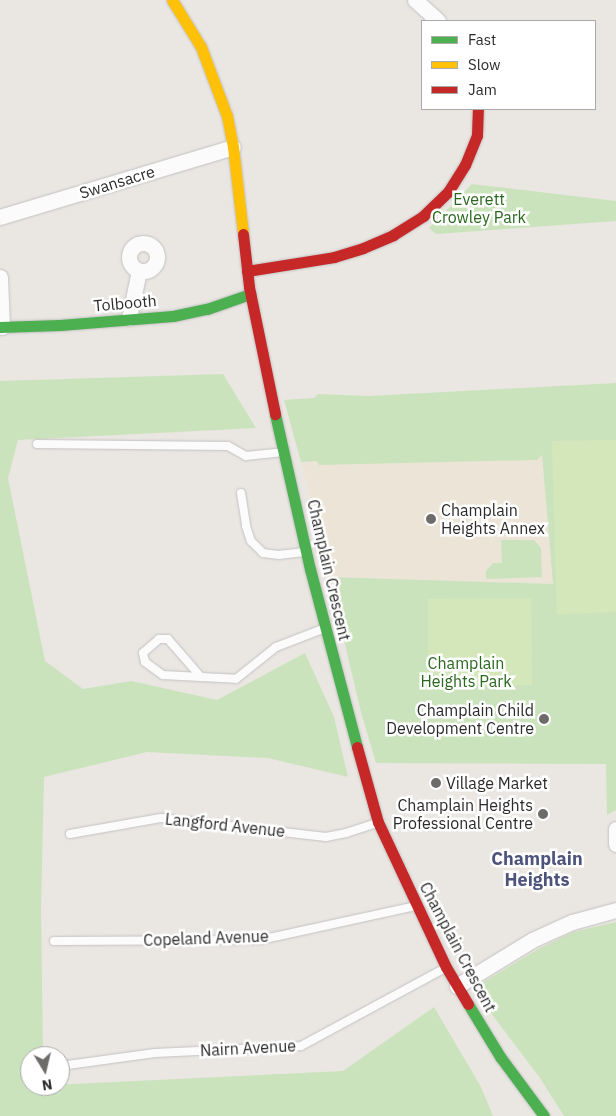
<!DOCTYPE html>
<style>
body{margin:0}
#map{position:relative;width:616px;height:1116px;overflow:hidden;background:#eae6e2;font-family:"IBM Plex Sans",sans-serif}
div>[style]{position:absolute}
.education>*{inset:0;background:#ece5d7}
.green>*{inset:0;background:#cbe3bc}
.pitch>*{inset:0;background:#d4e7ba}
.roads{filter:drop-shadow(0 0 1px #c3c2c2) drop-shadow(0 0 1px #c3c2c2)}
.lane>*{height:8px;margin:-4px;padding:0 4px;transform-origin:4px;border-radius:4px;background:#fcfbfb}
.street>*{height:15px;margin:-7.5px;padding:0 7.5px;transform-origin:7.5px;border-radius:7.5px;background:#fcfbfb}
.street>.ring{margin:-7.5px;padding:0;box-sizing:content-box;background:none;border:15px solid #fcfbfb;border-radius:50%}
.fast>*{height:11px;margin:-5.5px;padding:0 5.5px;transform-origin:5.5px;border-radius:5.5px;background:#4caf50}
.slow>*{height:11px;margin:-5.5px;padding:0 5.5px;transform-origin:5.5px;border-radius:5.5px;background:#ffc107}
.jam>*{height:11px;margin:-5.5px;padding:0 5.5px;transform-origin:5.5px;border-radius:5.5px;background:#c62828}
.dots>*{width:14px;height:14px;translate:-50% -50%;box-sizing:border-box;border:2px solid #fff;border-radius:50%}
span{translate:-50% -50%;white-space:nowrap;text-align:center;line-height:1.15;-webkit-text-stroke:5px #fff;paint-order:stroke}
.street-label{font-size:16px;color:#2b2b2b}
.park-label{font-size:16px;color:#29671d}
.poi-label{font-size:16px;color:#2b2b2b}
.left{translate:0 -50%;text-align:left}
.right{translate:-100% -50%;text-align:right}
.neighbourhood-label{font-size:18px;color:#4d537b;font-weight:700}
.legend{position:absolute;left:421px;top:20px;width:175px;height:90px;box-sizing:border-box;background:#fff;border:1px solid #aaa;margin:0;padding:6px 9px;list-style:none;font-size:15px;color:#2b2b2b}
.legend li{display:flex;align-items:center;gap:10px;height:25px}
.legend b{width:25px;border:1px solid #aaa}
.north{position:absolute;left:20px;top:1046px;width:50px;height:50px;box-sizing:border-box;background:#fff;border:1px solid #aaa;border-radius:50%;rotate:171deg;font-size:14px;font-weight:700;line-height:20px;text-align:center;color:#2b2b2b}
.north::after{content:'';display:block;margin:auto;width:18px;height:22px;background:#6e6c6b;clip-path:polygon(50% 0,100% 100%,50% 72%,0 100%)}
</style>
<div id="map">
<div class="education">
<i style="clip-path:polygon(542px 455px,553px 584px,329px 577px,301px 462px)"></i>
</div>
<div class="green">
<i style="clip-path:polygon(472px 184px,616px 201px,616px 221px,436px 234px,429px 228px)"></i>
<i style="clip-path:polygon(223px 374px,256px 428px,18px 440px,8px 478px,45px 661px,83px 689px,131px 681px,217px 700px,305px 653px,334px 717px,348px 777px,268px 758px,147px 752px,44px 777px,41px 909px,43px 1056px,30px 1056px,30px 1086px,343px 1071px,434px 1007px,481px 1087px,493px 1116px,0 1116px,0 381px)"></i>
<i style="clip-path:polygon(616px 383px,616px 810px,607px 815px,606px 764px,376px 763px,361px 712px,329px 577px,553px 584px,542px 455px,537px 460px,319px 465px,317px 461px,301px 462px,284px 400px,314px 398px,318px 394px,369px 396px)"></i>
<i style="clip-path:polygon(501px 540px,534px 540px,541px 548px,542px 577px,486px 579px,486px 571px,493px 563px,502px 563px)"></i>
<i style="clip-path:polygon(616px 922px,616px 1116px,564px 1116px,540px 1078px,478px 996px,478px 989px,482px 983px,540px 948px,573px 932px)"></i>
</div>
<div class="pitch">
<i style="clip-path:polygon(616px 440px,616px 612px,557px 614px,552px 441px)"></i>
<i style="clip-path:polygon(531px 598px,532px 685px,428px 685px,428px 599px)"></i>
</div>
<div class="roads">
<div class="lane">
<i style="left:37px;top:444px;width:191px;rotate:0.6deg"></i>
<i style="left:228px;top:446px;width:21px;rotate:29deg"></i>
<i style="left:246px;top:456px;width:37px;rotate:-6deg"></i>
<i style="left:241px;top:493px;width:33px;rotate:81deg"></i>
<i style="left:246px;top:526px;width:16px;rotate:72deg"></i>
<i style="left:251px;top:541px;width:17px;rotate:45deg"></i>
<i style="left:263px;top:553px;width:16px;rotate:7deg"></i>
<i style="left:279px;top:555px;width:25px;rotate:-7deg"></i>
<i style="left:201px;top:677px;width:50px;rotate:-131deg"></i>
<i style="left:168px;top:639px;width:9px;rotate:180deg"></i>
<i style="left:159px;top:639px;width:21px;rotate:139deg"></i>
<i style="left:143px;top:653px;width:9px;rotate:77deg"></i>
<i style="left:145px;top:662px;width:22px;rotate:36deg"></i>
<i style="left:163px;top:675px;width:38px;rotate:3deg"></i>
<i style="left:201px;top:677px;width:35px;rotate:3deg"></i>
<i style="left:236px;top:679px;width:51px;rotate:-38.7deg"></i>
<i style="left:276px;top:647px;width:50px;rotate:-21deg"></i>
<i style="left:70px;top:834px;width:92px;rotate:-10deg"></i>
<i style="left:161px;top:818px;width:166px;rotate:6.6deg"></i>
<i style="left:326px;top:837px;width:20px;rotate:-11deg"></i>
<i style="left:346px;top:833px;width:32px;rotate:-18deg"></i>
<i style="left:54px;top:941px;width:206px;rotate:-0.3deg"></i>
<i style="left:260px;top:940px;width:160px;rotate:-12.3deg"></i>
<i style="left:60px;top:1066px;width:96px;rotate:-7.8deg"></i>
<i style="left:155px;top:1053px;width:146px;rotate:-2.7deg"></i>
<i style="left:301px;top:1046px;width:164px;rotate:-28.4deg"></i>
</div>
<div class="street">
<i style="left:415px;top:0;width:31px;rotate:42deg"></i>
<i style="left:0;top:217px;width:243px;rotate:-16.7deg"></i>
<i class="ring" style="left:129px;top:243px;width:13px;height:13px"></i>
<i style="left:0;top:277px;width:50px;rotate:87.7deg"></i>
<i style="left:129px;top:318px;width:48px;rotate:-78deg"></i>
<i style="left:616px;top:829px;width:15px;rotate:90deg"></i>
<i style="left:457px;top:986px;width:88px;rotate:-31.5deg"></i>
<i style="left:532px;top:940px;width:44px;rotate:-24.2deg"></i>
<i style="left:572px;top:922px;width:46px;rotate:-15.3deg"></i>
</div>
<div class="fast">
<i style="left:0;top:327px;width:60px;rotate:-1.9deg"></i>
<i style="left:60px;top:325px;width:113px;rotate:-4.6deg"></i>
<i style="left:173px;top:316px;width:35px;rotate:-12deg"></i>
<i style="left:207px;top:309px;width:46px;rotate:-19.2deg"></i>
<i style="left:275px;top:414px;width:159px;rotate:77.3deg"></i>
<i style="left:310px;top:569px;width:184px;rotate:75.2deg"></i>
<i style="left:468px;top:1004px;width:63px;rotate:58.6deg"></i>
<i style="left:501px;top:1058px;width:72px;rotate:53.4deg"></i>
</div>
<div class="slow">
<i style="left:172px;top:0;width:55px;rotate:58.3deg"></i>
<i style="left:201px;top:47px;width:74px;rotate:69.4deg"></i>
<i style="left:227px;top:116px;width:32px;rotate:79deg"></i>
<i style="left:233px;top:147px;width:88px;rotate:83.4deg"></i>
</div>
<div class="jam">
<i style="left:243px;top:234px;width:53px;rotate:83.5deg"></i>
<i style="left:249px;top:287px;width:130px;rotate:78.4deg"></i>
<i style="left:247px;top:271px;width:88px;rotate:-9.1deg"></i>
<i style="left:334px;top:257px;width:30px;rotate:-17deg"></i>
<i style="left:363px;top:248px;width:33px;rotate:-23deg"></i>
<i style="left:393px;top:235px;width:36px;rotate:-32deg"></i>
<i style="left:423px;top:216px;width:35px;rotate:-44deg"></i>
<i style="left:448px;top:192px;width:32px;rotate:-58deg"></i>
<i style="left:465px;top:165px;width:32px;rotate:-68deg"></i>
<i style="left:477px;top:135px;width:26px;rotate:-88deg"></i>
<i style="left:357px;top:747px;width:78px;rotate:74.4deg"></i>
<i style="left:378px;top:822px;width:160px;rotate:64.9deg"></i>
<i style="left:446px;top:967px;width:43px;rotate:59.3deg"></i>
</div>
</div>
<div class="dots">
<i style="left:431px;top:519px;background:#6e6c6b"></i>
<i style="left:544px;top:719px;background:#6e6c6b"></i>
<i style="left:436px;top:783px;background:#6e6c6b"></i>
<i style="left:543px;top:814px;background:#6e6c6b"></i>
</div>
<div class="street-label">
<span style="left:117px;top:182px;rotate:-17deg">Swansacre</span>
<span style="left:125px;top:303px;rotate:-5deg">Tolbooth</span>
<span style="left:329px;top:570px;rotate:77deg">Champlain Crescent</span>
<span style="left:225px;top:825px;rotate:6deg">Langford Avenue</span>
<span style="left:206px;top:938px;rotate:-2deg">Copeland Avenue</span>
<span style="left:458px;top:947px;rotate:62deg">Champlain Crescent</span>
<span style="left:248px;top:1048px;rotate:-3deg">Nairn Avenue</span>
</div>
<div class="park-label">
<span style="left:479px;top:208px">Everett<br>Crowley Park</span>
<span style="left:466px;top:672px">Champlain<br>Heights Park</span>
</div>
<div class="poi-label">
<span class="left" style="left:441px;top:519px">Champlain<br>Heights Annex</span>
<span class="right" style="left:534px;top:719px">Champlain Child<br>Development Centre</span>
<span class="left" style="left:446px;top:783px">Village Market</span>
<span class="right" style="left:533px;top:814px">Champlain Heights<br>Professional Centre</span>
</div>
<div class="neighbourhood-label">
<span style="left:537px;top:870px">Champlain<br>Heights</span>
</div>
<ul class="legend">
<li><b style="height:6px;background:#4caf50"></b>Fast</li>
<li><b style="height:6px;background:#ffc107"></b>Slow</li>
<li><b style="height:6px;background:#c62828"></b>Jam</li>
</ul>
<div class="north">N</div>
</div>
